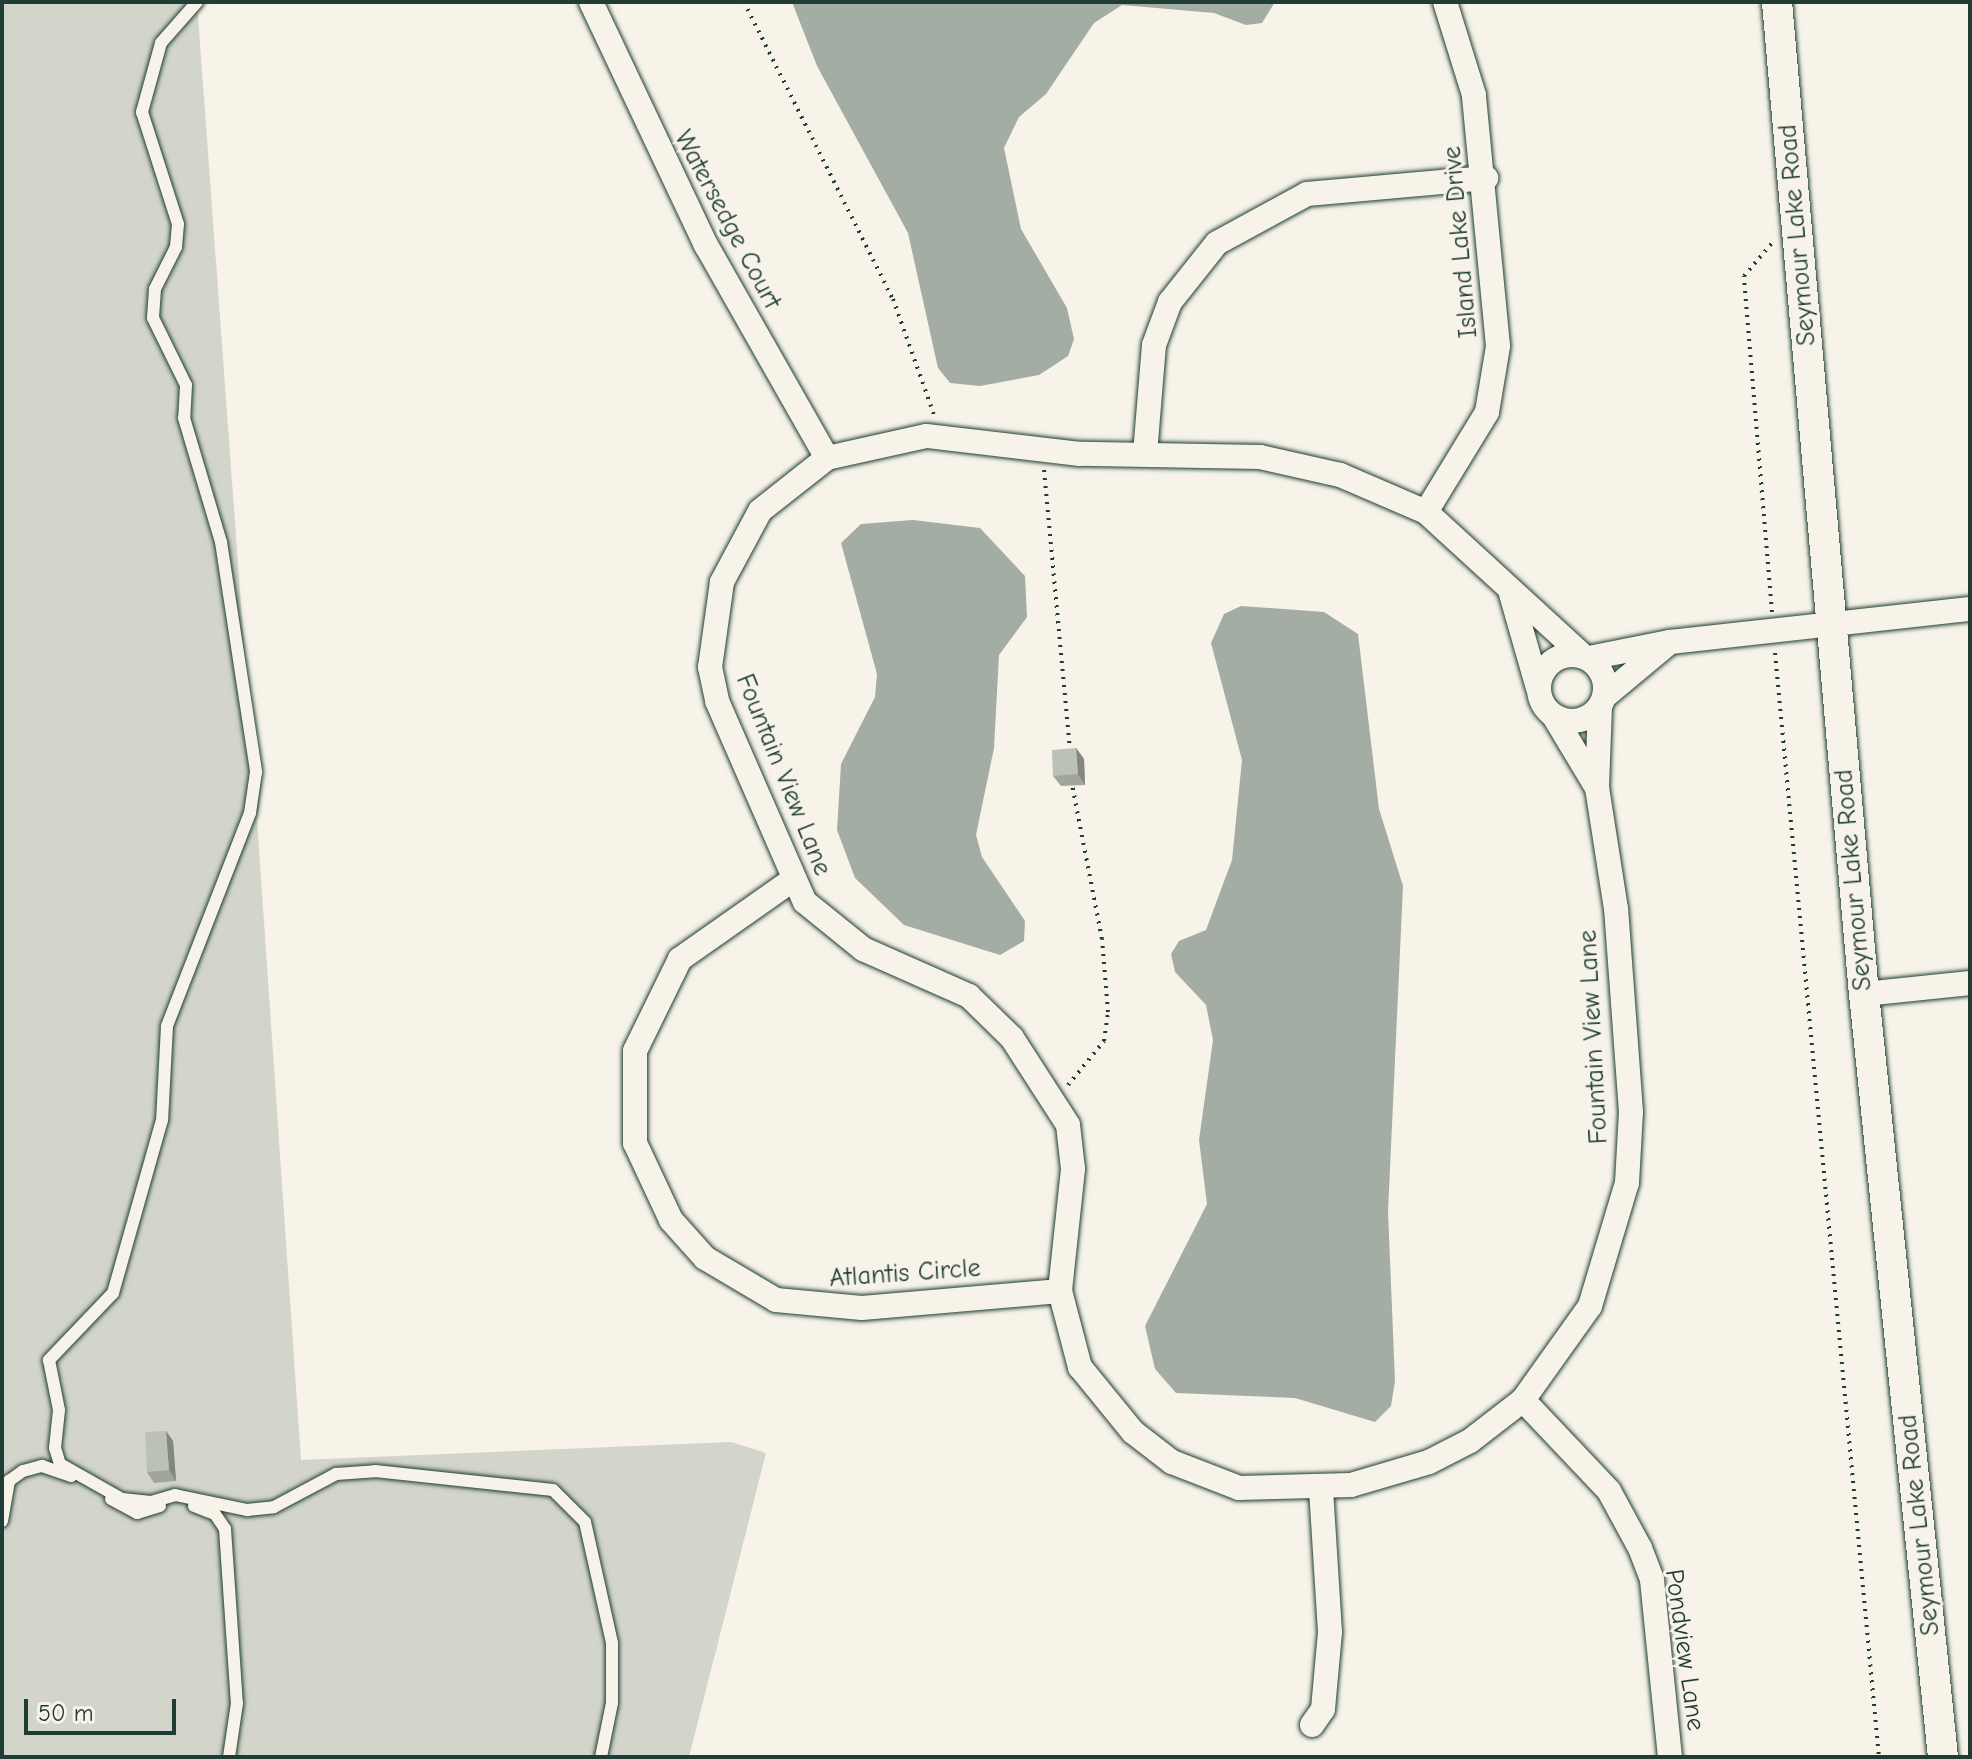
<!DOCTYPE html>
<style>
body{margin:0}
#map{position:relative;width:1972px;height:1759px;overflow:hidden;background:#f7f3e8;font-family:"Comic Neue",sans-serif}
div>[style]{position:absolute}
.green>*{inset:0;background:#d3d5ca}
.water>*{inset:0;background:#a4ada3}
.path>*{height:4px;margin-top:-2px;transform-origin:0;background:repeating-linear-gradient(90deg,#1f3d34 0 2px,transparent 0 8px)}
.roads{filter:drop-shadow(0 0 2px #1f3d34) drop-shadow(0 0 2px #1f3d34)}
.service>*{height:12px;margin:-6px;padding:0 6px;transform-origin:6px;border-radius:6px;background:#f7f3e8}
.minor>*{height:24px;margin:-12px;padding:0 12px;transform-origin:12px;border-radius:12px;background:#f7f3e8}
.minor>.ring{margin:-12px;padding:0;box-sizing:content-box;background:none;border:24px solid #f7f3e8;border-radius:50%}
.tertiary>*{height:30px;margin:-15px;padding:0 15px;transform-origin:15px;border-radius:15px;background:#f7f3e8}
.wall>*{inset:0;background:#a1a69d}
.shaded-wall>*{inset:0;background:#83877f}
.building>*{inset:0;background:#bbc1b6}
span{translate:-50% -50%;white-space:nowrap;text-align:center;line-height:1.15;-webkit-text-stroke:6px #f7f3e8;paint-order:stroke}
.street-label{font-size:26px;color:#1f3d34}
.frame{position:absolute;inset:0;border:4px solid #1f3d34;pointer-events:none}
.scale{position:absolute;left:24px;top:1699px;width:152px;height:36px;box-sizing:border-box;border:4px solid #1f3d34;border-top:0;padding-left:10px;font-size:24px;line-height:28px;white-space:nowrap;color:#1f3d34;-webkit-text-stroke:6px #f7f3e8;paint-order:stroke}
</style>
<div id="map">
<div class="green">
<i style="clip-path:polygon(2px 2px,197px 2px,250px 728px,256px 730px,262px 783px,257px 820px,301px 1460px,731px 1442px,766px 1453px,689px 1757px,2px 1757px)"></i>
</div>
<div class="water">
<i style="clip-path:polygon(792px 2px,1275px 2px,1262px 23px,1246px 25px,1214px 13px,1122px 5px,1094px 23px,1046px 94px,1019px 117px,1004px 148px,1021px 229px,1067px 308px,1074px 339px,1068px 356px,1039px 375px,980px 386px,950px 383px,938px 368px,908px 233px,817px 66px)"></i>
<i style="clip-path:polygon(913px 520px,980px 528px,1025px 576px,1027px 617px,999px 655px,994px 748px,976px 835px,982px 857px,1025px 921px,1024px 941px,1000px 955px,904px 925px,855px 878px,837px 830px,841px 764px,875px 697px,877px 674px,841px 543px,861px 524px)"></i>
<i style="clip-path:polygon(1241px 606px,1324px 612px,1358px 634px,1379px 809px,1403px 886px,1388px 1212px,1395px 1381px,1391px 1406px,1375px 1422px,1295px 1398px,1176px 1393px,1155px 1369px,1145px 1326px,1207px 1204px,1199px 1140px,1213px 1040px,1206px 1005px,1175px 972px,1171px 954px,1179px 941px,1206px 930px,1232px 860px,1242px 760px,1211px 643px,1224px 614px)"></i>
</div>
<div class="path">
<i style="left:744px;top:2px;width:332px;rotate:63.4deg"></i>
<i style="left:893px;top:299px;width:123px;rotate:70.5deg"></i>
<i style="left:1044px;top:470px;width:282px;rotate:84.7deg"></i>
<i style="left:1772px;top:612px;width:337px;rotate:-94.8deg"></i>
<i style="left:1744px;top:276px;width:43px;rotate:-49.7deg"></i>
<i style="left:1775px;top:653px;width:1109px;rotate:84.62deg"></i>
<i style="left:1068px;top:1085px;width:57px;rotate:-50.7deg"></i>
<i style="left:1104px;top:1041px;width:29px;rotate:-82deg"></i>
<i style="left:1108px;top:1012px;width:73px;rotate:-94.7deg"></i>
<i style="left:1102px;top:939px;width:158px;rotate:-101deg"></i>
</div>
<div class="roads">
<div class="service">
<i style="left:197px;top:2px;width:55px;rotate:131.3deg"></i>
<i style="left:161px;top:43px;width:72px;rotate:105.4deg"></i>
<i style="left:142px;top:112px;width:118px;rotate:72.2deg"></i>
<i style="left:178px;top:224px;width:23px;rotate:95deg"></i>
<i style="left:176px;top:247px;width:47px;rotate:116.6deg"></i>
<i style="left:155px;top:289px;width:29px;rotate:94deg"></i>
<i style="left:153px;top:318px;width:75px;rotate:63.8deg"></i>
<i style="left:186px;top:385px;width:33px;rotate:93deg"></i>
<i style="left:184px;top:418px;width:129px;rotate:73.4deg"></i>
<i style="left:221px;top:542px;width:233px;rotate:81.3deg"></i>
<i style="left:256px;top:772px;width:41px;rotate:98.3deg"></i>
<i style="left:250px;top:813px;width:229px;rotate:111.3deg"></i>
<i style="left:167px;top:1026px;width:94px;rotate:93deg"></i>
<i style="left:162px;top:1120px;width:180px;rotate:105.8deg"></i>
<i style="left:113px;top:1293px;width:93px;rotate:133.7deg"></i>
<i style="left:49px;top:1360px;width:51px;rotate:78.7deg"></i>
<i style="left:59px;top:1410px;width:38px;rotate:96deg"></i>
<i style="left:55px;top:1448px;width:17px;rotate:73deg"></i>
<i style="left:60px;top:1464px;width:71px;rotate:29.4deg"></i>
<i style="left:122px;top:1499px;width:29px;rotate:6deg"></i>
<i style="left:151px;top:1502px;width:25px;rotate:-16deg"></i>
<i style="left:175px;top:1495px;width:74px;rotate:11.8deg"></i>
<i style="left:247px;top:1510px;width:27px;rotate:-6deg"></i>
<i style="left:274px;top:1507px;width:70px;rotate:-28deg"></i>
<i style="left:336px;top:1474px;width:39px;rotate:-4deg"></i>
<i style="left:375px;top:1471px;width:179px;rotate:6.1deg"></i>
<i style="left:553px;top:1490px;width:45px;rotate:45deg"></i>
<i style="left:585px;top:1522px;width:124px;rotate:77.4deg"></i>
<i style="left:612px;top:1643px;width:60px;rotate:90deg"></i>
<i style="left:612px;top:1703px;width:55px;rotate:101.5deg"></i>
<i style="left:111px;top:1499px;width:30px;rotate:28deg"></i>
<i style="left:137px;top:1513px;width:24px;rotate:-17deg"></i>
<i style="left:194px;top:1506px;width:22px;rotate:21deg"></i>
<i style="left:215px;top:1514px;width:18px;rotate:56deg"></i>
<i style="left:225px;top:1529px;width:174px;rotate:86.1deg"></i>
<i style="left:237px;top:1703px;width:55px;rotate:98.4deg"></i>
<i style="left:2px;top:1521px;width:41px;rotate:-80.1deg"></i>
<i style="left:9px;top:1481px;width:17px;rotate:-36deg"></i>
<i style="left:23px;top:1471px;width:20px;rotate:-15deg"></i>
<i style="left:42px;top:1466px;width:31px;rotate:19deg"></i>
</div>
<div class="minor">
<i style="left:591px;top:2px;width:269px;rotate:64.7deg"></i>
<i style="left:706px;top:245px;width:245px;rotate:60.4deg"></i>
<i style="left:1145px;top:454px;width:109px;rotate:-85.3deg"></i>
<i style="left:1154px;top:345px;width:46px;rotate:-69.6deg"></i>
<i style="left:1170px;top:302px;width:75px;rotate:-51.5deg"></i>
<i style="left:1217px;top:243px;width:102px;rotate:-28.6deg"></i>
<i style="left:1307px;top:194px;width:180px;rotate:-5.1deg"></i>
<i style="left:1426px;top:512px;width:117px;rotate:-58.6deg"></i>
<i style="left:1487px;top:412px;width:67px;rotate:-80.5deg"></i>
<i style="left:1498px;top:346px;width:252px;rotate:-95.5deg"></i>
<i style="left:1474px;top:95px;width:97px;rotate:-107.3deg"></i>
<i style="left:1511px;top:594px;width:98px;rotate:74deg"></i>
<i style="left:1670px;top:642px;width:302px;rotate:-6.3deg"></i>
<i style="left:1580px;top:653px;width:209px;rotate:-137.5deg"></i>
<i style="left:1426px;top:512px;width:94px;rotate:-156.7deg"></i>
<i style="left:1340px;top:475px;width:82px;rotate:-167.3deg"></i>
<i style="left:1260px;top:457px;width:180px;rotate:-179deg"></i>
<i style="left:1080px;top:454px;width:155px;rotate:-173.3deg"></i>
<i style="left:926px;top:436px;width:101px;rotate:167.5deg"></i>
<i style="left:827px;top:458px;width:85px;rotate:141.7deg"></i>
<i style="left:760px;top:511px;width:81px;rotate:118.2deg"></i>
<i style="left:722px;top:582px;width:86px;rotate:98deg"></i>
<i style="left:710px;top:667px;width:35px;rotate:78deg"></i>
<i style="left:717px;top:701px;width:219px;rotate:66.4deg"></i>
<i style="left:805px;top:902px;width:75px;rotate:39deg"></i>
<i style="left:863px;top:949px;width:116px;rotate:23.9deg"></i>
<i style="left:969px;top:996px;width:60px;rotate:44.3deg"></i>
<i style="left:1012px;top:1038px;width:103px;rotate:57.2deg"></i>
<i style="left:1068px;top:1125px;width:44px;rotate:83.5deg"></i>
<i style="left:1073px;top:1169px;width:123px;rotate:96.1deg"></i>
<i style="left:1060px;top:1291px;width:79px;rotate:75.3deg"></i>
<i style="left:1080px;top:1367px;width:84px;rotate:50.8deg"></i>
<i style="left:1133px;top:1432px;width:49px;rotate:37.6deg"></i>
<i style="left:1172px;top:1462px;width:72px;rotate:21.2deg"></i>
<i style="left:1239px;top:1488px;width:112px;rotate:-1.5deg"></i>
<i style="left:1351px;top:1485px;width:81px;rotate:-16.4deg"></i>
<i style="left:1429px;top:1462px;width:46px;rotate:-27.1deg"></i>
<i style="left:1470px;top:1441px;width:67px;rotate:-37.7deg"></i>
<i style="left:1523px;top:1400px;width:115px;rotate:-54.5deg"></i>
<i style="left:1590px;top:1306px;width:128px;rotate:-73.3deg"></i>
<i style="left:1627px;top:1183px;width:71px;rotate:-86.8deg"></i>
<i style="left:1631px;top:1112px;width:204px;rotate:-94.2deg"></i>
<i style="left:1616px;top:909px;width:122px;rotate:-98.9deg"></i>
<i class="ring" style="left:1539px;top:655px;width:42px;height:42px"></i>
<i style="left:1589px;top:658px;width:83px;rotate:-11.2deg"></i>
<i style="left:1670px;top:642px;width:86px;rotate:140.2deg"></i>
<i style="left:1555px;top:718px;width:82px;rotate:59deg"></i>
<i style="left:1597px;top:788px;width:82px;rotate:-87.9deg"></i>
<i style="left:791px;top:881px;width:136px;rotate:144.9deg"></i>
<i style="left:680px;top:959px;width:102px;rotate:116.1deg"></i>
<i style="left:635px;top:1051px;width:92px;rotate:90deg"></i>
<i style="left:635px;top:1143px;width:85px;rotate:64.9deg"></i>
<i style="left:671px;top:1220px;width:51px;rotate:48.2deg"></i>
<i style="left:705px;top:1258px;width:82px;rotate:30.6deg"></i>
<i style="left:776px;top:1300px;width:86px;rotate:5.3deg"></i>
<i style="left:862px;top:1308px;width:199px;rotate:-4.9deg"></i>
<i style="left:1864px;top:994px;width:107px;rotate:-5.9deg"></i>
<i style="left:1523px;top:1400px;width:125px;rotate:46.6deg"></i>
<i style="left:1609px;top:1491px;width:65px;rotate:61.5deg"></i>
<i style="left:1640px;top:1548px;width:34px;rotate:69deg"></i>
<i style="left:1652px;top:1580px;width:178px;rotate:84.2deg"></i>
<i style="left:1312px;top:1725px;width:19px;rotate:-55deg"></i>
<i style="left:1323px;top:1709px;width:77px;rotate:-84.8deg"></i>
<i style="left:1330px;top:1632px;width:144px;rotate:-93.6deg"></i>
</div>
<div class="tertiary">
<i style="left:1777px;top:2px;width:996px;rotate:84.99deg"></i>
<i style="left:1864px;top:994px;width:767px;rotate:84.09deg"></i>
</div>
</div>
<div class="wall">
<i style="clip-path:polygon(1076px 748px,1084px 759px,1085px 785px,1061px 786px,1053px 776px)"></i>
<i style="clip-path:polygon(166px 1431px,173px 1441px,176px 1481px,154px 1483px,147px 1472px)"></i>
</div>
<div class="shaded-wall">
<i style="clip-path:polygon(1076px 748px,1084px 759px,1085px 785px,1078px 774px)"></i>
<i style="clip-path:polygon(166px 1431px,173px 1441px,176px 1481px,169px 1470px)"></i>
</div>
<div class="building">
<i style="clip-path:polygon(1076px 748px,1078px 774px,1053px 776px,1052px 750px)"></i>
<i style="clip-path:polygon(166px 1431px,169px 1470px,147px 1472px,145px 1432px)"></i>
</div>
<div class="street-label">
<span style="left:727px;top:220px;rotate:62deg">Watersedge Court</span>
<span style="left:1798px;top:235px;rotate:-95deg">Seymour Lake Road</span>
<span style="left:1461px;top:242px;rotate:-95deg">Island Lake Drive</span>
<span style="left:783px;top:775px;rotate:68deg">Fountain View Lane</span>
<span style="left:1854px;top:880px;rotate:-95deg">Seymour Lake Road</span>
<span style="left:1594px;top:1037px;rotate:-93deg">Fountain View Lane</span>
<span style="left:905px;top:1274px;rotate:-4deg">Atlantis Circle</span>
<span style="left:1920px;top:1525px;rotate:-96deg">Seymour Lake Road</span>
<span style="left:1684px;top:1650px;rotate:82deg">Pondview Lane</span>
</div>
<div class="frame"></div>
<div class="scale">50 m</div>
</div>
